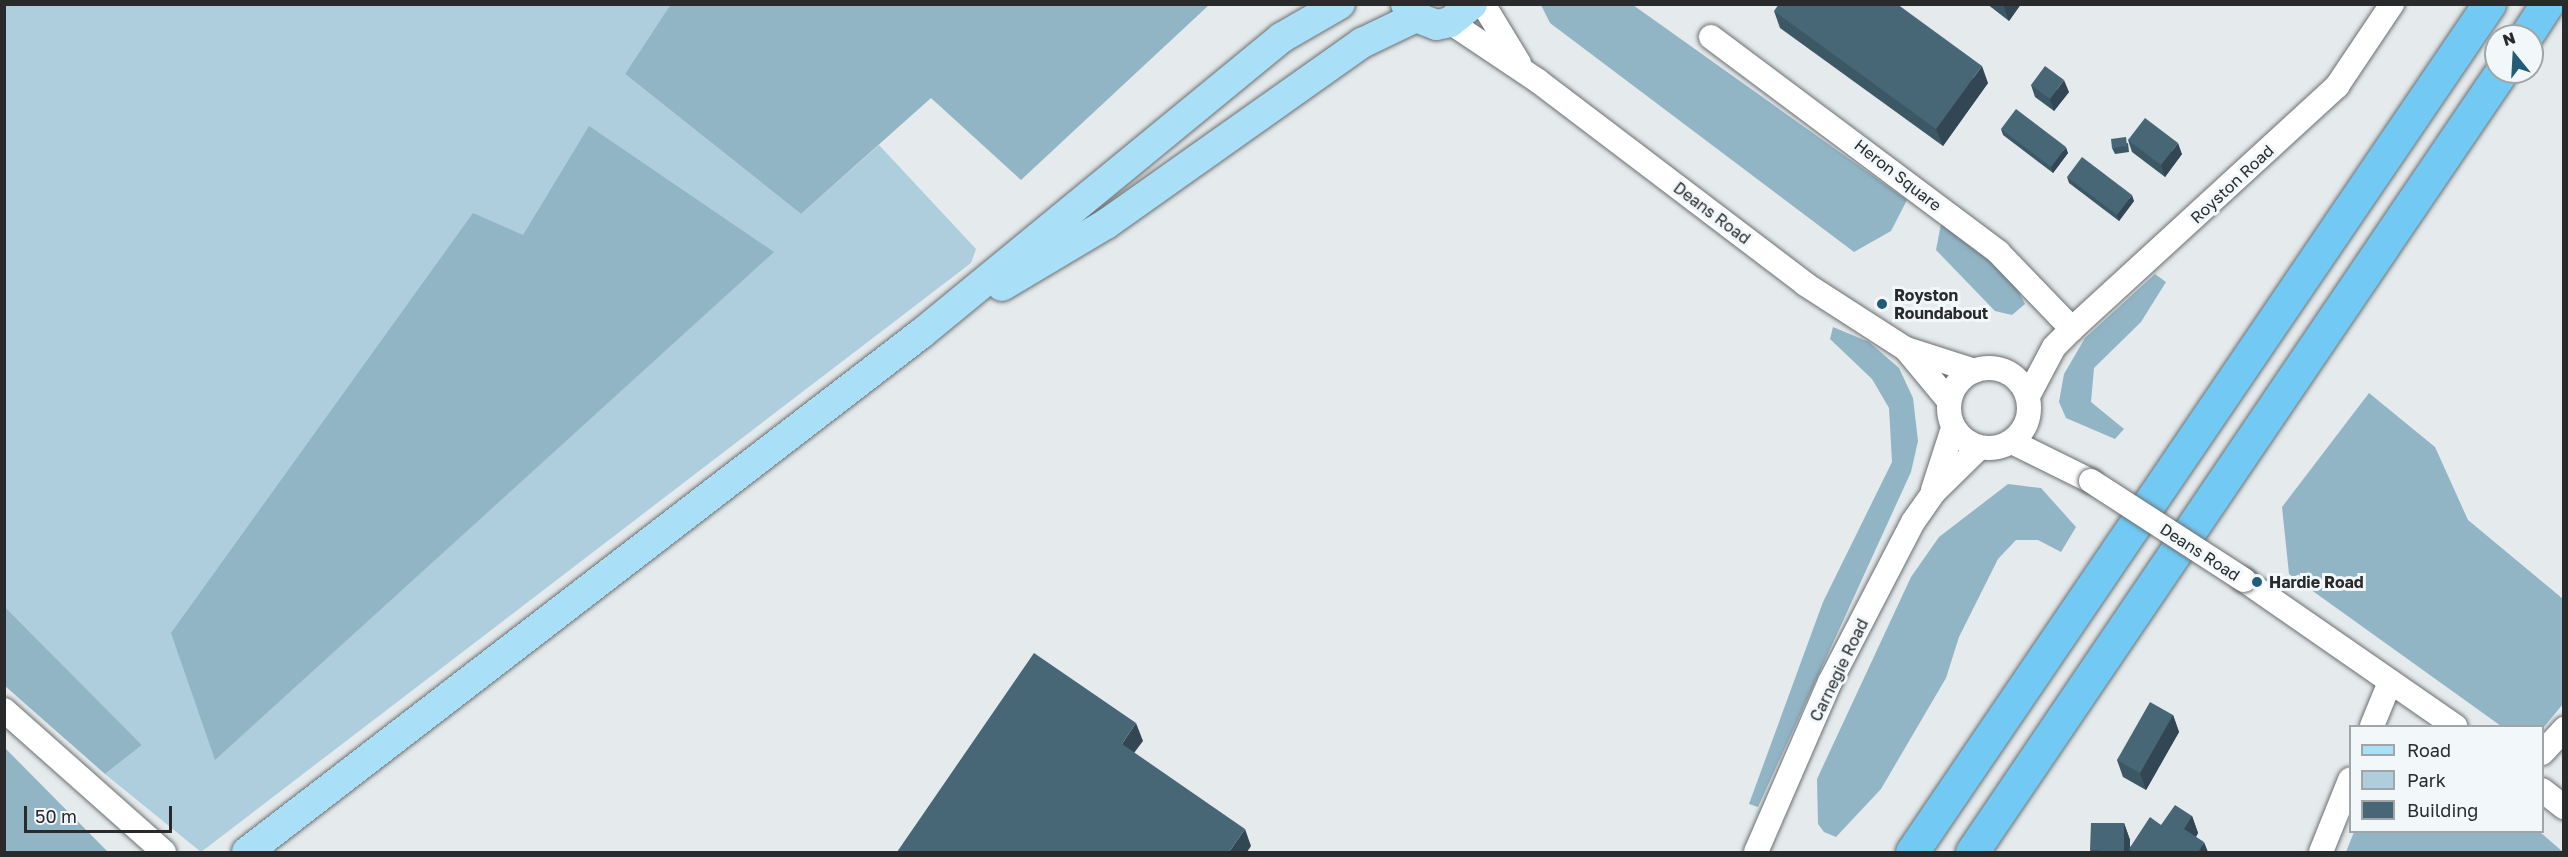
<!DOCTYPE html>
<style>
body{margin:0}
#map{position:relative;width:2568px;height:857px;overflow:hidden;background:#e5eaec;font-family:"Golos Text",sans-serif}
div>[style]{position:absolute}
.green>*{inset:0;background:#aecddd}
.forest>*{inset:0;background:#92b5c6}
.roads{filter:drop-shadow(0 0 2px #6b6f71) drop-shadow(0 0 2px #6b6f71)}
.minor>*{height:24px;margin:-12px;padding:0 12px;transform-origin:12px;border-radius:12px;background:#fff}
.minor>.ring{margin:-12px;padding:0;box-sizing:content-box;background:none;border:24px solid #fff;border-radius:50%}
.major>*{height:30px;margin:-15px;padding:0 15px;transform-origin:15px;border-radius:15px;background:#aadff8}
.highway>*{height:33px;margin:-16.5px;padding:0 16.5px;transform-origin:16.5px;border-radius:16.5px;background:#72caf4}
.bridges{filter:drop-shadow(0 0 2px #6b6f71) drop-shadow(0 0 2px #6b6f71)}
.minor-bridge>*{height:24px;margin:-12px;padding:0 12px;transform-origin:12px;border-radius:12px;background:#fff}
.wall>*{inset:0;background:#3d5865}
.shaded-wall>*{inset:0;background:#324753}
.building>*{inset:0;background:#476676}
.dots>*{width:16px;height:16px;translate:-50% -50%;box-sizing:border-box;border:3px solid #f2f7f9;border-radius:50%}
span{translate:-50% -50%;white-space:nowrap;text-align:center;line-height:1.15;-webkit-text-stroke:6px #f2f7f9;paint-order:stroke}
.street-label{font-size:16px;color:#282a2b}
.poi-label{font-size:16px;color:#282a2b;font-weight:700}
.left{translate:0 -50%;text-align:left}
.frame{position:absolute;inset:0;border:6px solid #282a2b;pointer-events:none}
.legend{position:absolute;left:2349px;top:725px;width:195px;height:108px;box-sizing:border-box;background:#f2f7f9;border:2px solid #a1a5a7;margin:0;padding:8px 10px;list-style:none;font-size:18px;color:#282a2b}
.legend li{display:flex;align-items:center;gap:12px;height:30px}
.legend b{width:30px;border:2px solid #a1a5a7}
.north{position:absolute;left:2484px;top:24px;width:60px;height:60px;box-sizing:border-box;background:#f2f7f9;border:2px solid #a1a5a7;border-radius:50%;rotate:342deg;font-size:16px;font-weight:700;line-height:24px;text-align:center;color:#282a2b}
.north::after{content:'';display:block;margin:auto;width:21px;height:27px;background:#235c76;clip-path:polygon(50% 0,100% 100%,50% 72%,0 100%)}
.scale{position:absolute;left:24px;top:806px;width:148px;height:27px;box-sizing:border-box;border:3px solid #282a2b;border-top:0;padding-left:8px;font-size:18px;line-height:21px;white-space:nowrap;color:#282a2b;-webkit-text-stroke:4px #f2f7f9;paint-order:stroke}
</style>
<div id="map">
<div class="green">
<i style="clip-path:polygon(4px 5px,671px 5px,625px 74px,801px 214px,879px 145px,976px 249px,971px 263px,201px 852px,105px 774px,142px 745px,5px 607px)"></i>
</div>
<div class="forest">
<i style="clip-path:polygon(671px 4px,1209px 4px,1209px 5px,1021px 180px,931px 98px,801px 214px,625px 74px)"></i>
<i style="clip-path:polygon(1541px 5px,1633px 5px,1907px 200px,1891px 231px,1854px 252px,1550px 23px)"></i>
<i style="clip-path:polygon(589px 126px,774px 252px,215px 760px,171px 633px,473px 213px,523px 235px)"></i>
<i style="clip-path:polygon(1941px 224px,2011px 277px,2025px 304px,2012px 315px,1995px 311px,1936px 250px)"></i>
<i style="clip-path:polygon(2155px 274px,2166px 282px,2141px 322px,2094px 368px,2091px 402px,2124px 429px,2115px 439px,2066px 418px,2059px 402px,2064px 374px,2085px 338px)"></i>
<i style="clip-path:polygon(1833px 327px,1869px 342px,1899px 368px,1913px 398px,1918px 441px,1911px 472px,1758px 807px,1749px 804px,1823px 602px,1892px 462px,1889px 408px,1872px 379px,1830px 339px)"></i>
<i style="clip-path:polygon(2369px 393px,2435px 447px,2468px 520px,2563px 599px,2563px 704px,2543px 728px,2501px 726px,2289px 574px,2282px 507px)"></i>
<i style="clip-path:polygon(2008px 484px,2041px 488px,2076px 527px,2061px 552px,2038px 540px,2016px 540px,1998px 559px,1959px 637px,1946px 678px,1881px 789px,1836px 837px,1824px 832px,1818px 824px,1817px 779px,1911px 577px,1939px 537px)"></i>
<i style="clip-path:polygon(5px 607px,142px 745px,105px 774px,5px 686px)"></i>
<i style="clip-path:polygon(5px 748px,108px 852px,5px 852px)"></i>
<i style="clip-path:polygon(2354px 832px,2540px 832px,2563px 852px,2346px 852px)"></i>
</div>
<div class="roads">
<div class="minor">
<i style="left:1483px;top:4px;width:69px;rotate:58.6deg"></i>
<i style="left:1450px;top:22px;width:106px;rotate:33.8deg"></i>
<i style="left:1538px;top:81px;width:335px;rotate:37.2deg"></i>
<i style="left:1805px;top:284px;width:120px;rotate:32.8deg"></i>
<i style="left:1906px;top:349px;width:72px;rotate:17.7deg"></i>
<i style="left:1711px;top:37px;width:359px;rotate:36.8deg"></i>
<i style="left:1998px;top:252px;width:107px;rotate:46.1deg"></i>
<i style="left:1906px;top:349px;width:67px;rotate:50.4deg"></i>
<i class="ring" style="left:1949px;top:368px;width:56px;height:56px"></i>
<i style="left:2028px;top:396px;width:55px;rotate:-62deg"></i>
<i style="left:2054px;top:347px;width:25px;rotate:-45deg"></i>
<i style="left:2072px;top:329px;width:360px;rotate:-42.5deg"></i>
<i style="left:2337px;top:86px;width:99px;rotate:-56.1deg"></i>
<i style="left:2012px;top:442px;width:88px;rotate:26.3deg"></i>
<i style="left:1933px;top:490px;width:65px;rotate:-72.1deg"></i>
<i style="left:2244px;top:580px;width:257px;rotate:34.7deg"></i>
<i style="left:4px;top:710px;width:214px;rotate:41.6deg"></i>
<i style="left:2372px;top:726px;width:48px;rotate:-67.8deg"></i>
<i style="left:2542px;top:753px;width:33px;rotate:-47deg"></i>
<i style="left:2542px;top:790px;width:28px;rotate:38deg"></i>
<i style="left:1756px;top:852px;width:185px;rotate:-66.5deg"></i>
<i style="left:1830px;top:682px;width:180px;rotate:-62.6deg"></i>
<i style="left:1913px;top:522px;width:35px;rotate:-55deg"></i>
<i style="left:1933px;top:493px;width:64px;rotate:-44.4deg"></i>
<i style="left:2321px;top:852px;width:78px;rotate:-68.1deg"></i>
</div>
<div class="major">
<i style="left:1406px;top:4px;width:16px;rotate:52deg"></i>
<i style="left:1416px;top:17px;width:22px;rotate:21deg"></i>
<i style="left:1437px;top:25px;width:13px;rotate:-13deg"></i>
<i style="left:1450px;top:22px;width:28px;rotate:-39deg"></i>
<i style="left:1002px;top:286px;width:121px;rotate:-30.8deg"></i>
<i style="left:1106px;top:224px;width:314px;rotate:-35.3deg"></i>
<i style="left:1362px;top:43px;width:60px;rotate:-25.7deg"></i>
<i style="left:247px;top:852px;width:851px;rotate:-37.56deg"></i>
<i style="left:922px;top:333px;width:465px;rotate:-39.4deg"></i>
<i style="left:1281px;top:38px;width:68px;rotate:-30deg"></i>
</div>
<div class="highway">
<i style="left:2526px;top:36px;width:38px;rotate:-57deg"></i>
<i style="left:1912px;top:852px;width:1026px;rotate:-55.77deg"></i>
<i style="left:1972px;top:852px;width:942px;rotate:-55.85deg"></i>
</div>
</div>
<div class="bridges">
<div class="minor-bridge">
<i style="left:2091px;top:481px;width:182px;rotate:32.9deg"></i>
</div>
</div>
<div class="wall">
<i style="clip-path:polygon(1987px 4px,2021px 4px,2009px 21px)"></i>
<i style="clip-path:polygon(1774px 11px,1988px 83px,1943px 146px,1780px 28px)"></i>
<i style="clip-path:polygon(2031px 85px,2069px 92px,2054px 111px,2035px 97px)"></i>
<i style="clip-path:polygon(2001px 129px,2068px 153px,2053px 173px,2003px 135px)"></i>
<i style="clip-path:polygon(2128px 140px,2182px 154px,2165px 177px,2132px 152px)"></i>
<i style="clip-path:polygon(2128px 143px,2129px 152px,2115px 154px,2112px 148px)"></i>
<i style="clip-path:polygon(2067px 177px,2134px 201px,2119px 221px,2069px 183px)"></i>
<i style="clip-path:polygon(2173px 715px,2179px 732px,2146px 790px,2123px 777px,2117px 760px)"></i>
<i style="clip-path:polygon(2192px 816px,2198px 833px,2196px 837px,2208px 852px,2091px 852px,2090px 850px,2124px 823px,2130px 840px,2130px 847px,2161px 825px)"></i>
</div>
<div class="shaded-wall">
<i style="clip-path:polygon(2003px 4px,2021px 4px,2009px 21px)"></i>
<i style="clip-path:polygon(1982px 66px,1988px 83px,1943px 146px,1936px 129px)"></i>
<i style="clip-path:polygon(2064px 80px,2069px 92px,2054px 111px,2050px 99px)"></i>
<i style="clip-path:polygon(2178px 143px,2182px 154px,2165px 177px,2161px 165px)"></i>
<i style="clip-path:polygon(2066px 147px,2068px 153px,2053px 173px,2051px 167px)"></i>
<i style="clip-path:polygon(2132px 195px,2134px 201px,2119px 221px,2117px 215px)"></i>
<i style="clip-path:polygon(2173px 715px,2179px 732px,2146px 790px,2140px 773px)"></i>
<i style="clip-path:polygon(1136px 723px,1143px 741px,1128px 761px,1122px 744px)"></i>
<i style="clip-path:polygon(2192px 816px,2198px 833px,2190px 846px,2184px 829px)"></i>
<i style="clip-path:polygon(2124px 823px,2130px 840px,2130px 849px,2129px 849px,2130px 852px,2124px 852px)"></i>
<i style="clip-path:polygon(1245px 829px,1251px 846px,1247px 852px,1229px 852px)"></i>
<i style="clip-path:polygon(2204px 842px,2208px 852px,2199px 852px,2199px 851px)"></i>
</div>
<div class="building">
<i style="clip-path:polygon(1779px 4px,1897px 4px,1982px 66px,1936px 129px,1774px 11px)"></i>
<i style="clip-path:polygon(2045px 66px,2064px 80px,2050px 99px,2031px 85px)"></i>
<i style="clip-path:polygon(2016px 109px,2066px 147px,2051px 167px,2001px 129px)"></i>
<i style="clip-path:polygon(2145px 118px,2178px 143px,2161px 165px,2128px 140px)"></i>
<i style="clip-path:polygon(2126px 137px,2127px 146px,2112px 148px,2111px 139px)"></i>
<i style="clip-path:polygon(2082px 157px,2132px 195px,2117px 215px,2067px 177px)"></i>
<i style="clip-path:polygon(1034px 653px,1136px 723px,1122px 744px,1245px 829px,1229px 852px,897px 852px)"></i>
<i style="clip-path:polygon(2150px 702px,2173px 715px,2140px 773px,2117px 760px)"></i>
<i style="clip-path:polygon(2175px 805px,2192px 816px,2184px 829px,2204px 842px,2199px 851px,2202px 852px,2135px 852px,2129px 849px,2150px 817px,2161px 825px)"></i>
<i style="clip-path:polygon(2091px 823px,2124px 823px,2124px 852px,2100px 852px,2100px 850px,2090px 850px)"></i>
</div>
<div class="dots">
<i style="left:1882px;top:304px;background:#235c76"></i>
<i style="left:2257px;top:582px;background:#235c76"></i>
</div>
<div class="street-label">
<span style="left:1898px;top:175px;rotate:38deg">Heron Square</span>
<span style="left:2232px;top:184px;rotate:-43deg">Royston Road</span>
<span style="left:1712px;top:213px;rotate:37deg">Deans Road</span>
<span style="left:2200px;top:552px;rotate:33deg">Deans Road</span>
<span style="left:1839px;top:670px;rotate:-64deg">Carnegie Road</span>
</div>
<div class="poi-label">
<span class="left" style="left:1894px;top:304px">Royston<br>Roundabout</span>
<span class="left" style="left:2269px;top:582px">Hardie Road</span>
</div>
<div class="frame"></div>
<ul class="legend">
<li><b style="height:8px;background:#aadff8"></b>Road</li>
<li><b style="height:16px;background:#aecddd"></b>Park</li>
<li><b style="height:16px;background:#476676"></b>Building</li>
</ul>
<div class="north">N</div>
<div class="scale">50 m</div>
</div>
